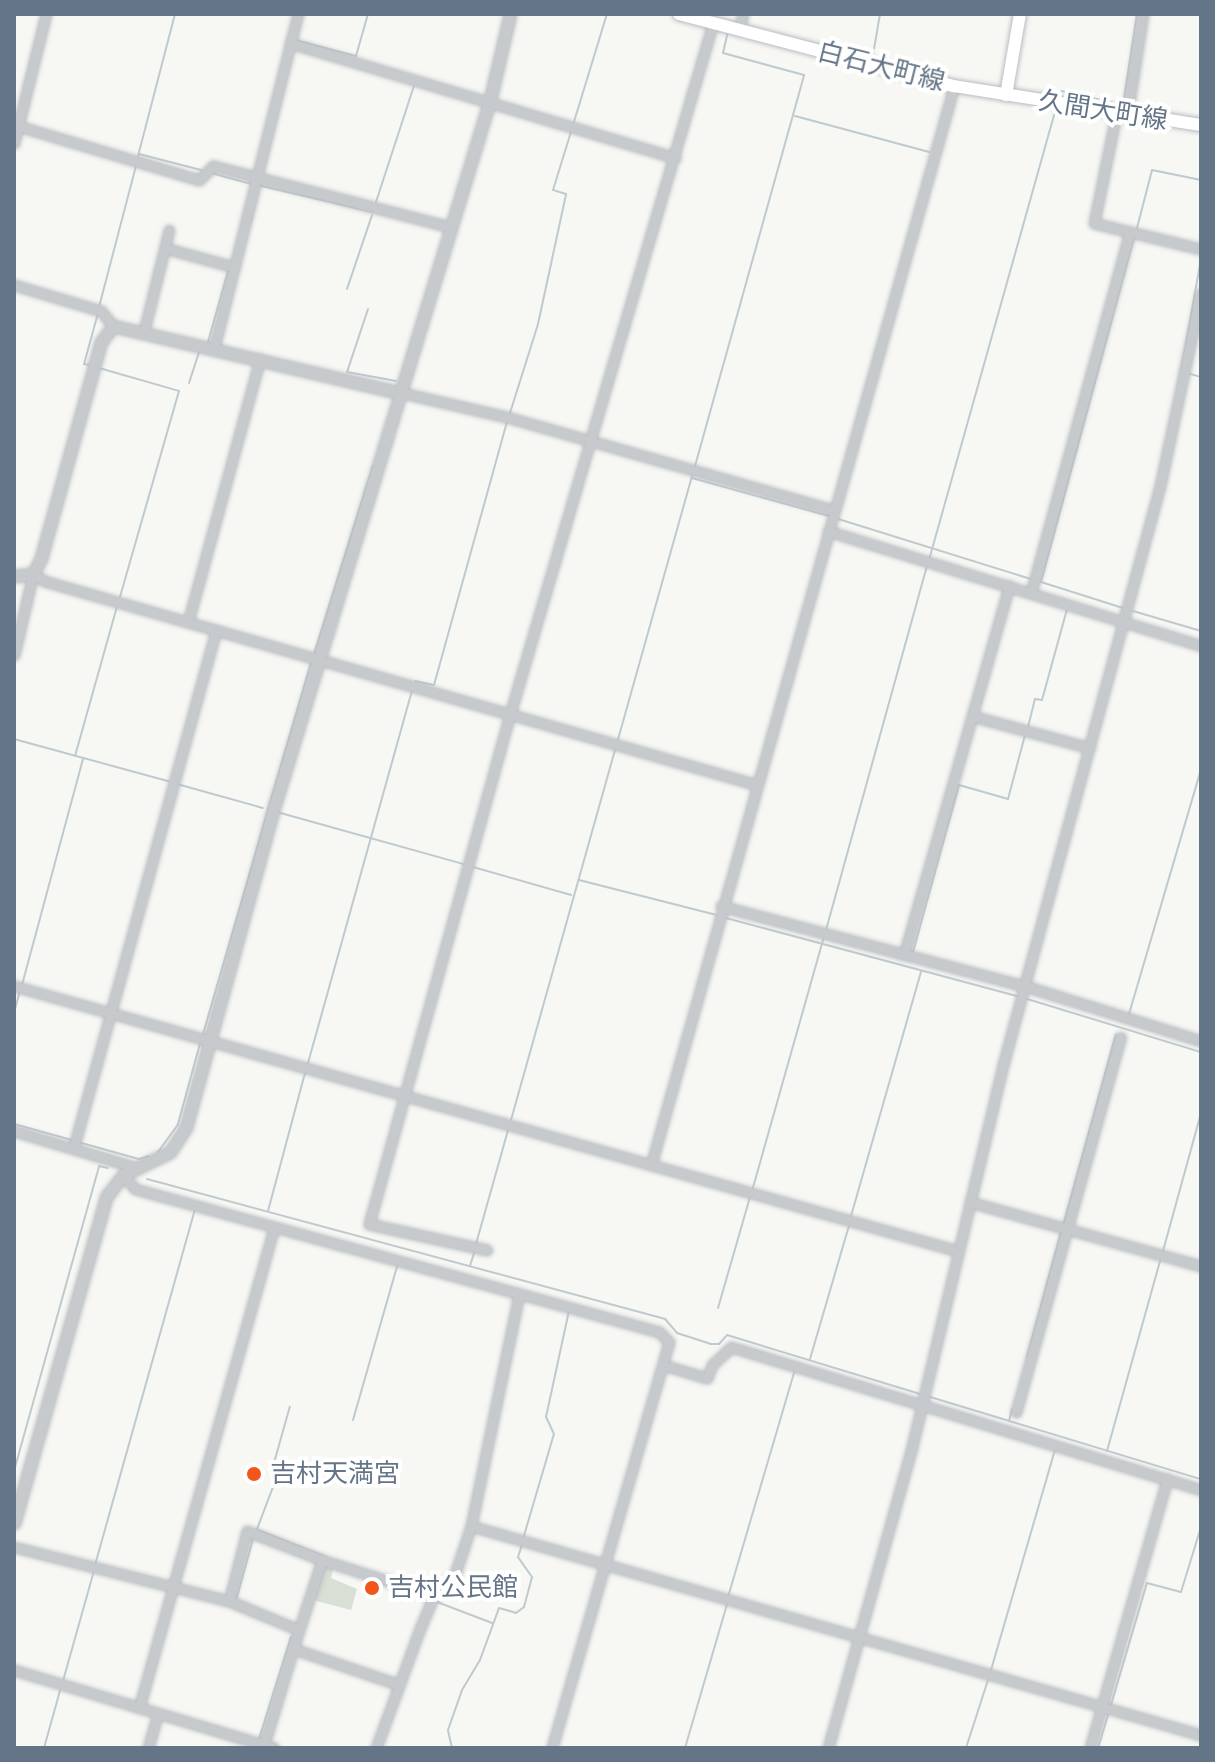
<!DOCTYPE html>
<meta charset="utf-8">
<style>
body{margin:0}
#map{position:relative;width:1215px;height:1762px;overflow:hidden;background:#f7f7f3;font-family:"Work Sans","Noto Sans JP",sans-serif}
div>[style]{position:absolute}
.green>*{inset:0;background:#d8dfd4}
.stream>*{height:2px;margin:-1px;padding:0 1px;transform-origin:1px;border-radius:1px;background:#bfcacf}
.roads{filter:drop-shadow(0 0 2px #b8bdc2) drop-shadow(0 0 2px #b8bdc2)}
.minor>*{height:9px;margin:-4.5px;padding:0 4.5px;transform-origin:4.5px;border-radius:4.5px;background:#c6cacd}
.tertiary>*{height:11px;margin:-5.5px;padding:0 5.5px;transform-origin:5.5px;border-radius:5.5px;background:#c6cacd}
.secondary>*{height:12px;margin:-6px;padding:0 6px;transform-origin:6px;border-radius:6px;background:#fff}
.dots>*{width:22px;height:22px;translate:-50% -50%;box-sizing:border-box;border:4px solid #fff;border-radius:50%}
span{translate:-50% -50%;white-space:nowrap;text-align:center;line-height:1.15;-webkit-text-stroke:8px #fff;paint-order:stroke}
.street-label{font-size:26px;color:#647587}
.poi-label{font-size:26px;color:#647587}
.left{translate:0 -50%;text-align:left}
.frame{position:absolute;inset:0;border:16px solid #647587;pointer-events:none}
</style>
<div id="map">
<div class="green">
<i style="clip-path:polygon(324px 1564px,333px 1569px,331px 1578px,357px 1589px,351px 1610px,313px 1600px)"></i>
</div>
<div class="stream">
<i style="left:295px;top:40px;width:63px;rotate:14.7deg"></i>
<i style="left:356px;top:56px;width:44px;rotate:-74.1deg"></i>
<i style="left:873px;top:55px;width:42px;rotate:-80.3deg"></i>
<i style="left:1059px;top:97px;width:6px;rotate:-72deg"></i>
<i style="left:1061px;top:91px;width:64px;rotate:12.7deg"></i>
<i style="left:1123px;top:105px;width:92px;rotate:-81.3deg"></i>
<i style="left:795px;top:116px;width:139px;rotate:15deg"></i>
<i style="left:573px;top:125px;width:116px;rotate:-73deg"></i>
<i style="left:139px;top:154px;width:64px;rotate:14.5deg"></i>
<i style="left:138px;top:156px;width:147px;rotate:-75.4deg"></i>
<i style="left:211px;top:173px;width:41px;rotate:15.4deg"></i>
<i style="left:257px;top:185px;width:119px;rotate:13.1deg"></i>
<i style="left:376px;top:202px;width:122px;rotate:-71.9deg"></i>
<i style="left:251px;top:221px;width:15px;rotate:-79deg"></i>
<i style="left:1137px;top:228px;width:60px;rotate:-75.5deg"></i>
<i style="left:1152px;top:170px;width:50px;rotate:11.5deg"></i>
<i style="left:347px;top:289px;width:78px;rotate:-71.3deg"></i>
<i style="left:99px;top:307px;width:146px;rotate:-75.3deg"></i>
<i style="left:368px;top:309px;width:66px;rotate:108.4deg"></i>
<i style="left:347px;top:372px;width:50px;rotate:10.4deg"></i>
<i style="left:208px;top:342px;width:77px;rotate:-74.2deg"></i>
<i style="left:89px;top:365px;width:5px;rotate:-169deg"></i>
<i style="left:84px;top:364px;width:53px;rotate:-74.6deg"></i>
<i style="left:99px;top:368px;width:83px;rotate:16deg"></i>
<i style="left:179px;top:391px;width:214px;rotate:106deg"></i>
<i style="left:1181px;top:372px;width:116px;rotate:-80deg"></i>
<i style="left:1187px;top:373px;width:15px;rotate:16deg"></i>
<i style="left:189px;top:383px;width:33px;rotate:-72deg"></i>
<i style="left:510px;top:413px;width:93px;rotate:-72.5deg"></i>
<i style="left:538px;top:324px;width:133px;rotate:-77.8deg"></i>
<i style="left:566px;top:194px;width:14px;rotate:-163deg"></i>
<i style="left:553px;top:190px;width:61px;rotate:-72.8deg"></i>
<i style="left:695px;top:466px;width:406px;rotate:-74.4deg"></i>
<i style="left:804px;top:75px;width:84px;rotate:-164.8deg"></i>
<i style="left:723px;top:53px;width:23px;rotate:-77deg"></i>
<i style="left:692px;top:478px;width:142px;rotate:15.5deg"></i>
<i style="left:835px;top:518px;width:205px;rotate:17.3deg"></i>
<i style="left:929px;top:560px;width:470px;rotate:-74.3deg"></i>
<i style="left:1041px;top:582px;width:356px;rotate:-74.9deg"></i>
<i style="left:1041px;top:582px;width:86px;rotate:17.6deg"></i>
<i style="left:1133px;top:611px;width:71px;rotate:16.4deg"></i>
<i style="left:314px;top:654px;width:197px;rotate:-72.6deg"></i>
<i style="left:415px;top:681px;width:19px;rotate:12deg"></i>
<i style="left:434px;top:685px;width:276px;rotate:-74.5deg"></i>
<i style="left:1028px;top:727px;width:29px;rotate:-76deg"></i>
<i style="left:1035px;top:699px;width:7px;rotate:8deg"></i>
<i style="left:1042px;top:700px;width:94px;rotate:-74.6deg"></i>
<i style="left:14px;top:739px;width:163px;rotate:15.3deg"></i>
<i style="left:617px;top:743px;width:277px;rotate:-74.3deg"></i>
<i style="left:75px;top:756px;width:155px;rotate:-74.3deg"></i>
<i style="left:177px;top:784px;width:89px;rotate:15.6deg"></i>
<i style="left:277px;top:812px;width:193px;rotate:15.6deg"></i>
<i style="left:473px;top:867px;width:102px;rotate:15.9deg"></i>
<i style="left:579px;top:880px;width:141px;rotate:14.3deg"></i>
<i style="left:726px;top:918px;width:302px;rotate:15deg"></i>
<i style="left:826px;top:930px;width:378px;rotate:-74.5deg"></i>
<i style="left:913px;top:952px;width:173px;rotate:-74.6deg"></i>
<i style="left:959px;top:785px;width:51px;rotate:15.9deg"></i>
<i style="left:1008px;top:799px;width:66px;rotate:-75.1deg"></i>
<i style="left:22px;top:985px;width:234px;rotate:-74.9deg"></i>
<i style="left:1024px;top:998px;width:185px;rotate:17deg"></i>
<i style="left:14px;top:1013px;width:23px;rotate:-75deg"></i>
<i style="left:1129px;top:1014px;width:255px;rotate:-73.6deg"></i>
<i style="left:203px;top:1034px;width:390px;rotate:-73.8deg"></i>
<i style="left:308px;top:1063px;width:386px;rotate:-74.4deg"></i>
<i style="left:511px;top:1120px;width:385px;rotate:-74.3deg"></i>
<i style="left:14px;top:1124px;width:60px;rotate:15.4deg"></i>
<i style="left:78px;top:1142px;width:63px;rotate:15.6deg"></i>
<i style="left:139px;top:1159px;width:10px;rotate:-17deg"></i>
<i style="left:158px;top:1152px;width:34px;rotate:-54deg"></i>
<i style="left:178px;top:1124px;width:87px;rotate:-74.7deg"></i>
<i style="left:147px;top:1179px;width:537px;rotate:15.12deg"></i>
<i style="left:665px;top:1319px;width:18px;rotate:49deg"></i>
<i style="left:677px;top:1333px;width:35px;rotate:18deg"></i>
<i style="left:710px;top:1344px;width:9px"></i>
<i style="left:719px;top:1344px;width:12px;rotate:-48deg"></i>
<i style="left:727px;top:1335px;width:202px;rotate:17deg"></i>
<i style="left:752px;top:1191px;width:265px;rotate:-74.2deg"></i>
<i style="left:268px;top:1211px;width:143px;rotate:-75deg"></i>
<i style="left:851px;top:1216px;width:254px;rotate:-74deg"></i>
<i style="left:1063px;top:1226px;width:199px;rotate:-74.6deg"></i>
<i style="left:476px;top:1244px;width:118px;rotate:-74.3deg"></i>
<i style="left:1163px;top:1251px;width:143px;rotate:-74.6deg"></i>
<i style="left:470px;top:1266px;width:17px;rotate:-73deg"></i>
<i style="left:718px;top:1308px;width:116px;rotate:-73.9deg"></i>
<i style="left:1027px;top:1357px;width:130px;rotate:-74.8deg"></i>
<i style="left:810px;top:1359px;width:143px;rotate:-73.7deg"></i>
<i style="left:927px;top:1396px;width:286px;rotate:16.9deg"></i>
<i style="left:353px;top:1420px;width:163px;rotate:-74deg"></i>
<i style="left:1009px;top:1421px;width:12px;rotate:-76deg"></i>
<i style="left:1107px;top:1451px;width:201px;rotate:-74.4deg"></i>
<i style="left:14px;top:1471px;width:317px;rotate:-74.4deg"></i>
<i style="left:99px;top:1166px;width:9px;rotate:13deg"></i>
<i style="left:257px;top:1529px;width:45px;rotate:-69.1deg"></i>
<i style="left:273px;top:1487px;width:17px;rotate:-93deg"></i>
<i style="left:272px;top:1470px;width:66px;rotate:-74.3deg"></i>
<i style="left:258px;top:1530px;width:73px;rotate:21.7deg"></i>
<i style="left:523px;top:1539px;width:109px;rotate:-73.6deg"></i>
<i style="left:554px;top:1434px;width:19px;rotate:-115deg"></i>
<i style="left:546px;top:1417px;width:108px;rotate:-77.8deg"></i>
<i style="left:95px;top:1565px;width:370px;rotate:-74.3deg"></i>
<i style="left:420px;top:1587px;width:11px;rotate:10deg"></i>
<i style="left:237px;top:1597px;width:60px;rotate:-74.6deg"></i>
<i style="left:728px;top:1597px;width:238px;rotate:-73.6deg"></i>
<i style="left:437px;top:1602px;width:59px;rotate:20.9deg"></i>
<i style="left:991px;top:1670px;width:230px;rotate:-73.8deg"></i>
<i style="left:63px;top:1681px;width:114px;rotate:-74.3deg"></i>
<i style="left:1111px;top:1705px;width:127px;rotate:-73.6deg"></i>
<i style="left:1147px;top:1583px;width:35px;rotate:15deg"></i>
<i style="left:1181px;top:1592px;width:68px;rotate:-72.9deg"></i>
<i style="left:259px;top:1739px;width:107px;rotate:-72.6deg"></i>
<i style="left:44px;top:1748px;width:63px;rotate:-74.4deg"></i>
<i style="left:452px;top:1748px;width:18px;rotate:-103deg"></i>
<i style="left:448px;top:1730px;width:42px;rotate:-70.7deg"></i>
<i style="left:462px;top:1690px;width:35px;rotate:-59deg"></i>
<i style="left:480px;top:1660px;width:55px;rotate:-69.9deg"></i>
<i style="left:499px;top:1608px;width:18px;rotate:16deg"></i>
<i style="left:516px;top:1613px;width:10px;rotate:-37deg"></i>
<i style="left:524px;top:1607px;width:31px;rotate:-75deg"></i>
<i style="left:532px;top:1577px;width:24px;rotate:-125deg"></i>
<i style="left:518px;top:1557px;width:13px;rotate:-72deg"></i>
<i style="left:685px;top:1748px;width:150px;rotate:-73.7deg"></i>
<i style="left:966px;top:1748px;width:71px;rotate:-72.1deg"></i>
<i style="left:1098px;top:1748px;width:39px;rotate:-73deg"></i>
</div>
<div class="roads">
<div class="minor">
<i style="left:739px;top:31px;width:17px;rotate:-77deg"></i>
<i style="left:290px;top:43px;width:402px;rotate:16.6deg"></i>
<i style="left:1127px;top:116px;width:103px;rotate:-81.1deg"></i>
<i style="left:18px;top:126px;width:189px;rotate:16.6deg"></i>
<i style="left:199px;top:180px;width:20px;rotate:-45deg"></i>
<i style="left:213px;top:166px;width:245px;rotate:14.4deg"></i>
<i style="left:14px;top:143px;width:133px;rotate:-76.1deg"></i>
<i style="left:1130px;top:232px;width:73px;rotate:13.5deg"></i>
<i style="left:165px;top:248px;width:72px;rotate:15.4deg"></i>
<i style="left:14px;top:285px;width:91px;rotate:16.6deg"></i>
<i style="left:101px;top:311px;width:19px;rotate:51deg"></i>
<i style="left:144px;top:331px;width:104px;rotate:-76.1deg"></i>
<i style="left:214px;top:348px;width:344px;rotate:-75.9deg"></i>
<i style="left:402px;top:393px;width:111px;rotate:13deg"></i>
<i style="left:510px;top:418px;width:336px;rotate:15.9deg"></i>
<i style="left:828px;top:531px;width:390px;rotate:17.1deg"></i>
<i style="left:33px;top:574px;width:13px;rotate:32deg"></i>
<i style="left:44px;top:581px;width:738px;rotate:15.96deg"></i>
<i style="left:1031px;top:593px;width:374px;rotate:-74.7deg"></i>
<i style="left:1130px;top:232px;width:37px;rotate:-166deg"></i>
<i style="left:1094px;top:223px;width:110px;rotate:-78.5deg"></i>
<i style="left:188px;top:622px;width:273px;rotate:-74.7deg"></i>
<i style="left:14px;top:655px;width:83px;rotate:-76.8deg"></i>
<i style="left:972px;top:716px;width:122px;rotate:15.2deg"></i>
<i style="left:721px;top:906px;width:321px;rotate:14.8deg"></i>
<i style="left:1031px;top:988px;width:178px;rotate:17.3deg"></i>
<i style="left:904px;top:955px;width:384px;rotate:-74.1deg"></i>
<i style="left:14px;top:986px;width:980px;rotate:15.68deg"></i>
<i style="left:14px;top:1131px;width:128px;rotate:16.7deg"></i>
<i style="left:74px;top:1146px;width:535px;rotate:-74.61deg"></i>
<i style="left:651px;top:1165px;width:1121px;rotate:-74.31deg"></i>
<i style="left:123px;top:1175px;width:18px;rotate:49deg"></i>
<i style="left:135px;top:1189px;width:543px;rotate:15.26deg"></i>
<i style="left:659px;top:1332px;width:14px;rotate:45deg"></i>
<i style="left:669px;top:1342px;width:423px;rotate:106.1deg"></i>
<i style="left:970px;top:1202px;width:240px;rotate:15.5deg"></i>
<i style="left:487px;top:1250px;width:121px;rotate:-167.6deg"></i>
<i style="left:369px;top:1224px;width:529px;rotate:-74.55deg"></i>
<i style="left:510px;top:714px;width:720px;rotate:-73.63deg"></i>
<i style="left:663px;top:1365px;width:46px;rotate:16.5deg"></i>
<i style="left:707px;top:1378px;width:14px;rotate:-69deg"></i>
<i style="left:712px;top:1365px;width:26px;rotate:-43deg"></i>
<i style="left:731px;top:1347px;width:491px;rotate:16.9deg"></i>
<i style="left:1016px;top:1412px;width:389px;rotate:-74.4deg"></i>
<i style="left:471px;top:1526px;width:759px;rotate:15.98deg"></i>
<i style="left:14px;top:1547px;width:222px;rotate:14.1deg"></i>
<i style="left:229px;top:1601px;width:76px;rotate:22.5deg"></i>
<i style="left:299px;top:1630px;width:123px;rotate:107deg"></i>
<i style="left:229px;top:1601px;width:72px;rotate:-75.6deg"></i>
<i style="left:247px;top:1531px;width:80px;rotate:21.1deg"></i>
<i style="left:299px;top:1630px;width:74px;rotate:-71.8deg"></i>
<i style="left:322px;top:1560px;width:118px;rotate:17.8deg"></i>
<i style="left:294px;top:1649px;width:109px;rotate:18.8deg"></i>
<i style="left:14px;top:1670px;width:271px;rotate:16.7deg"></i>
<i style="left:139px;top:1708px;width:500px;rotate:-74.3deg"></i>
<i style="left:148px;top:1748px;width:36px;rotate:-74deg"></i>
<i style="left:376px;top:1748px;width:130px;rotate:-69.8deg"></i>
<i style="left:421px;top:1626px;width:33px;rotate:-67deg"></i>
<i style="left:434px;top:1596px;width:30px;rotate:-46deg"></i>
<i style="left:455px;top:1574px;width:51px;rotate:-71.6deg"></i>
<i style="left:471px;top:1526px;width:237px;rotate:-78.3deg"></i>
<i style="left:828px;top:1748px;width:308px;rotate:-74.4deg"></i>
<i style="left:911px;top:1451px;width:397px;rotate:-76.6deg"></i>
<i style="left:1003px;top:1065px;width:600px;rotate:-74.83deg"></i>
<i style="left:1160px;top:486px;width:197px;rotate:-78deg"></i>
<i style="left:1090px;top:1748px;width:280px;rotate:-74deg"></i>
</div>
<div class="tertiary">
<i style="left:14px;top:576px;width:19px;rotate:-6deg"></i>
<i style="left:33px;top:574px;width:18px;rotate:-63deg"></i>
<i style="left:41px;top:558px;width:224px;rotate:-74.5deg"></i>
<i style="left:101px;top:342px;width:20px;rotate:-53deg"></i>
<i style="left:113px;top:326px;width:297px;rotate:13.1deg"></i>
<i style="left:14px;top:1523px;width:339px;rotate:-74.2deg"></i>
<i style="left:106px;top:1197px;width:28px;rotate:-52deg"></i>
<i style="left:123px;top:1175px;width:52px;rotate:-26.1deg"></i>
<i style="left:170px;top:1152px;width:30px;rotate:-57deg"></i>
<i style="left:186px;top:1127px;width:325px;rotate:-74.6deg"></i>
<i style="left:272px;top:814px;width:747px;rotate:-73.02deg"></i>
<i style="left:490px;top:100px;width:88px;rotate:-76.9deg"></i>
</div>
<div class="secondary">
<i style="left:679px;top:14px;width:284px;rotate:14.7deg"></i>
<i style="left:954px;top:86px;width:250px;rotate:9deg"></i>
<i style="left:1006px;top:95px;width:82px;rotate:-80.2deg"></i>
</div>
</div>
<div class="dots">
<i style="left:254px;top:1474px;background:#ef571b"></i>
<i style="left:372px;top:1588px;background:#ef571b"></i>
</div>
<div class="street-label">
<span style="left:881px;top:67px;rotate:14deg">白石大町線</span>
<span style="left:1103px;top:111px;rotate:9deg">久間大町線</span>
</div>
<div class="poi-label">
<span class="left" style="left:270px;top:1474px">吉村天満宮</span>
<span class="left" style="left:388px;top:1588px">吉村公民館</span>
</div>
<div class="frame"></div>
</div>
